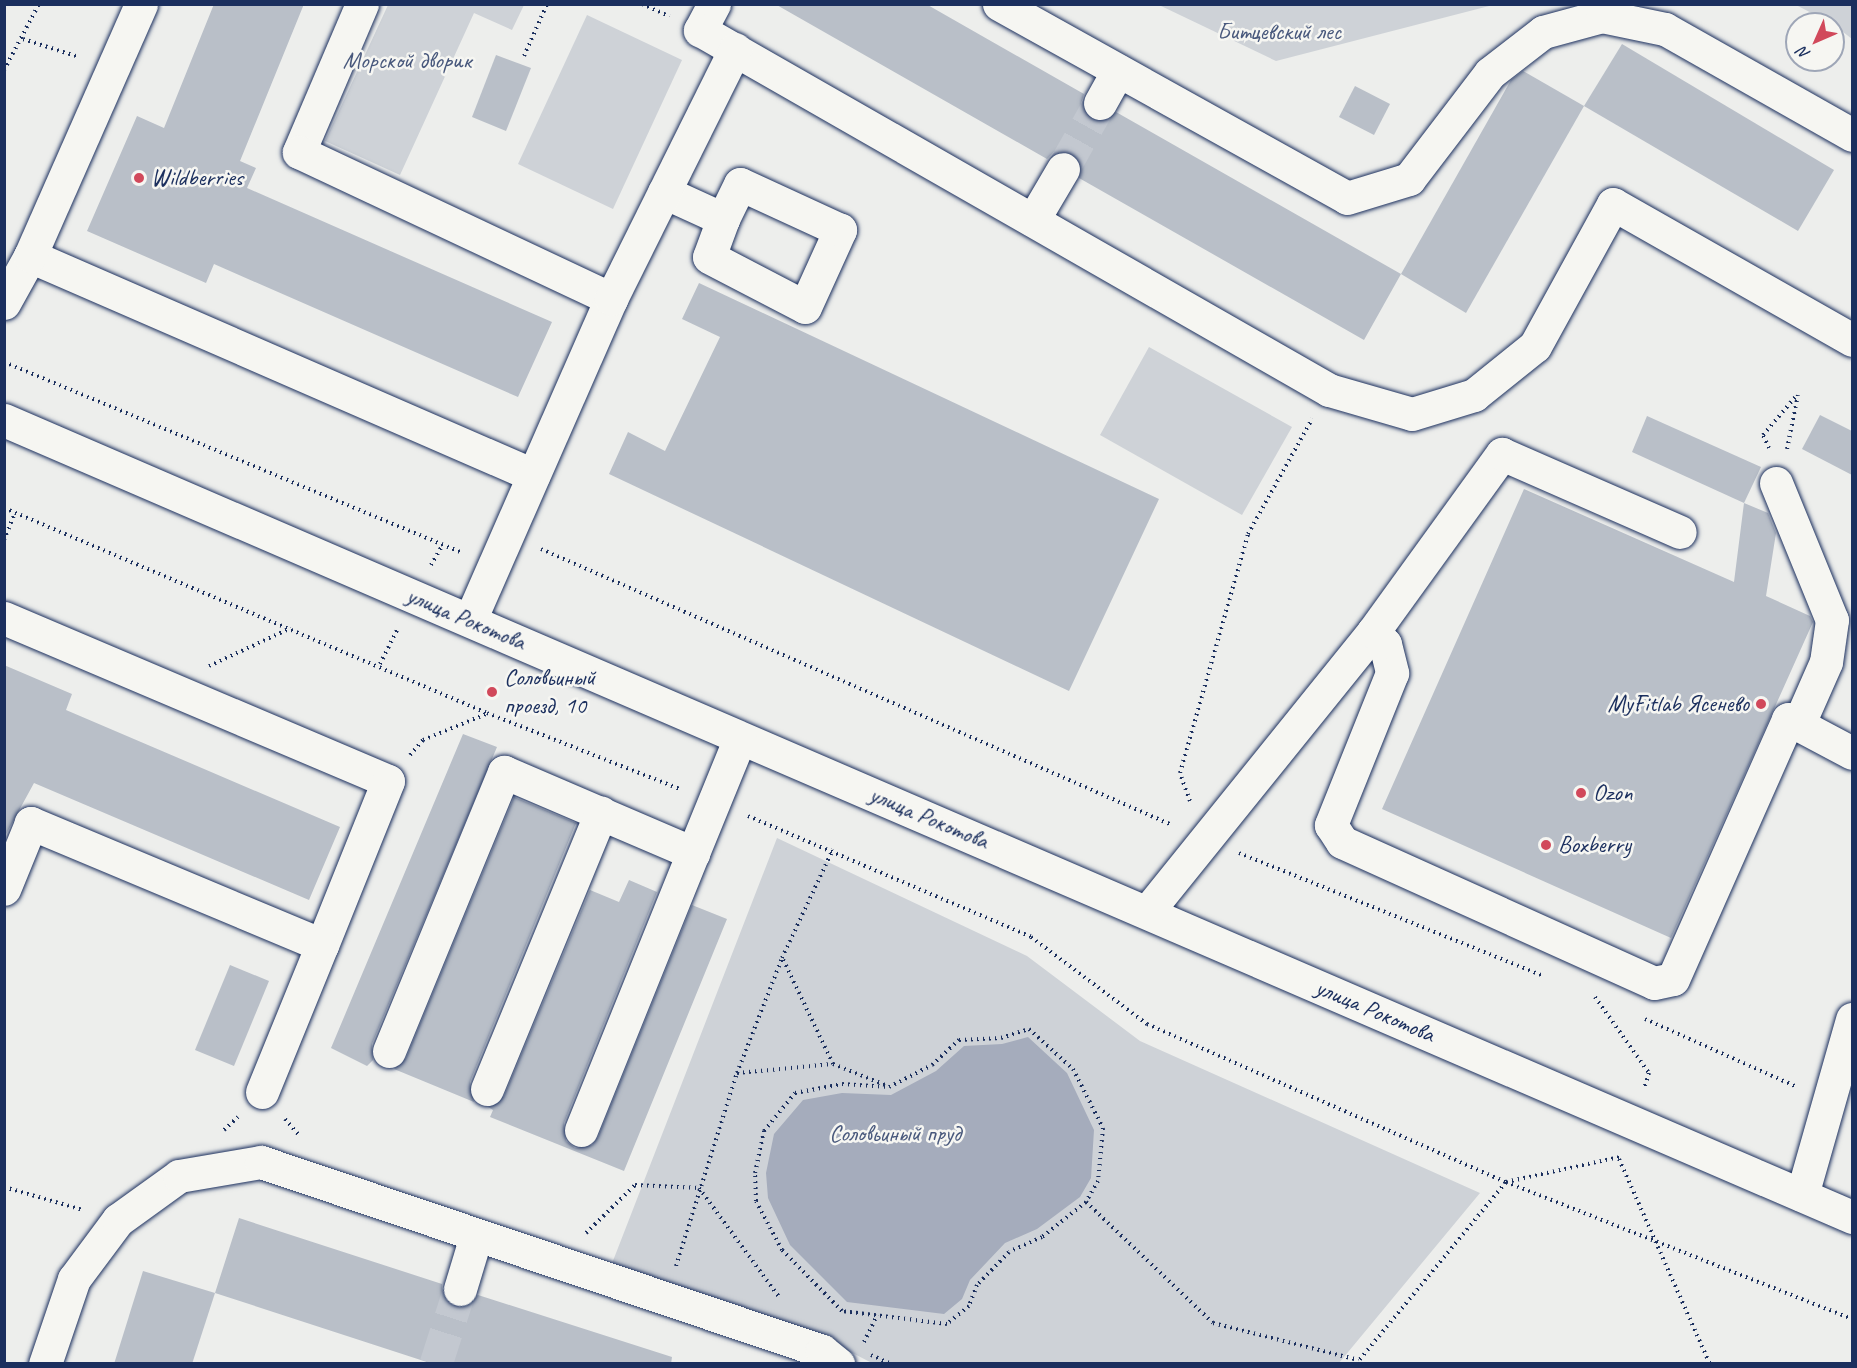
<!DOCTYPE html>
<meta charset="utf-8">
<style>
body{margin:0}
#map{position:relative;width:1857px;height:1368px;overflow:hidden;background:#edeeec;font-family:Caveat,sans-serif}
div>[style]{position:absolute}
.green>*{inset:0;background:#ced2d7}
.water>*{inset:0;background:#a5acbc}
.building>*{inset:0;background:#b9bfc8}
.minor-tunnel>*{height:33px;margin-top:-16.5px;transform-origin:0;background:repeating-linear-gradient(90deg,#c3c8d0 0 33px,transparent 0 49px)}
.path>*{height:4px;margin-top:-2px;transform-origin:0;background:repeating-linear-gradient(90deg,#1b2f5e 0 1.5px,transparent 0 6px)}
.roads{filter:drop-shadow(0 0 2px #1b2f5e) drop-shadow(0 0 2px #1b2f5e)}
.minor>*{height:33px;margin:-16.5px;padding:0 16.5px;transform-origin:16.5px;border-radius:16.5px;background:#f6f6f2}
.dots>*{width:16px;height:16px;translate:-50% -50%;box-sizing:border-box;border:3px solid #f6f6f2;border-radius:50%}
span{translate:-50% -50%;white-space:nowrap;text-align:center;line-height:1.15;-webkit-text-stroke:5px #f6f6f2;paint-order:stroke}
.park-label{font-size:24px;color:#48587c}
.poi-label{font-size:24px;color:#1b2f5e}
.left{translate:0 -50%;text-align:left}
.right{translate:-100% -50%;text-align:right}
.street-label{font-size:24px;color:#1b2f5e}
.frame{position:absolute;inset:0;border:6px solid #1b2f5e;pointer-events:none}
.north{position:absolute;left:1785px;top:12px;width:60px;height:60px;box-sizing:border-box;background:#f6f6f2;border:2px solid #9ea6b7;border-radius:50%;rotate:225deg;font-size:16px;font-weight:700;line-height:24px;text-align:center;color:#1b2f5e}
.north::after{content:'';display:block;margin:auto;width:21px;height:27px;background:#d1495b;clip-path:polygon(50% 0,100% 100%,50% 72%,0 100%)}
</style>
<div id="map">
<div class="green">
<i style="clip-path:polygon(388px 5px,524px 5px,512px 30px,474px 13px,400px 175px,325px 141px)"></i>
<i style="clip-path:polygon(1159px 5px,1159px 4px,1493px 5px,1276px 61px)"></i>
<i style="clip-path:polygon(1796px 5px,1852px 5px,1852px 39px,1833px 24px)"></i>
<i style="clip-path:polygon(587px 15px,682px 60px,613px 209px,518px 164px)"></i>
<i style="clip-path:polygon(1149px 347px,1292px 427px,1242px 515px,1100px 435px)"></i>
<i style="clip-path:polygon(777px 838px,1027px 956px,1140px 1041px,1480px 1193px,1339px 1363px,872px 1363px,825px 1339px,611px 1266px)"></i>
</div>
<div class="water">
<i style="clip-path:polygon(1028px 1037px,1067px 1073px,1094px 1130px,1091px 1178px,1080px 1197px,1037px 1229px,1005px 1243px,970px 1280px,962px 1299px,944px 1314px,847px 1302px,790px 1245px,768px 1198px,766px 1173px,774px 1134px,803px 1100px,842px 1093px,891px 1095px,936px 1071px,964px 1046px,1002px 1044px)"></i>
</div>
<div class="building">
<i style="clip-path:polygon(214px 4px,304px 4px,240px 161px,256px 168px,247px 188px,552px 322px,518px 397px,214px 264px,206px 283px,87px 231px,137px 116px,164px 128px)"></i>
<i style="clip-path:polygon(775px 4px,926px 4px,1084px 94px,1081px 104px,1090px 119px,1101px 122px,1116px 112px,1401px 274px,1364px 340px,1079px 178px,1080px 160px,1072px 153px,1054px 152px,1047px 159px)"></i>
<i style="clip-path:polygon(1622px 44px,1834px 170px,1798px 231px,1584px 106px)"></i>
<i style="clip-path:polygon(496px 55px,531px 68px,506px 131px,472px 117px)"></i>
<i style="clip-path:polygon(1523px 71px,1584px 106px,1466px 313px,1401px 274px,1511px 80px)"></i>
<i style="clip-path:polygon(1355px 86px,1390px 104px,1374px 135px,1339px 117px)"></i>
<i style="clip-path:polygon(699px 283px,1159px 499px,1069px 691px,609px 474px,628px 432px,665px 451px,720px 337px,682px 319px)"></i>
<i style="clip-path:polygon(1820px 415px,1852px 431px,1852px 475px,1802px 449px)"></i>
<i style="clip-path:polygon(1647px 416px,1761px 467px,1744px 503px,1632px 452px)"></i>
<i style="clip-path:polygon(1524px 489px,1734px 582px,1744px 503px,1768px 513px,1776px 533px,1766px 596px,1810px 616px,1813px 622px,1671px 938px,1382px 809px)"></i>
<i style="clip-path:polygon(4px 665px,72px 694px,66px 710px,340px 827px,309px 900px,34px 783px,4px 838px)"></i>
<i style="clip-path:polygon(463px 734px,497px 747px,372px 1044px,373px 1060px,367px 1066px,331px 1048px)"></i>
<i style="clip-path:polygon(514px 797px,576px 823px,470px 1082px,474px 1102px,394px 1069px,406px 1058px)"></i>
<i style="clip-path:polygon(629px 880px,657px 892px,564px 1123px,566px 1141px,575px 1148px,592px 1145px,598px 1137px,692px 905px,727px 919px,624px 1171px,490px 1117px,493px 1110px,488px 1107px,504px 1096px,590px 890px,619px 902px)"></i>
<i style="clip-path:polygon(230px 965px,269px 981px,234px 1066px,195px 1050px)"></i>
<i style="clip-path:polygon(239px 1218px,442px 1284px,442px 1294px,454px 1307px,465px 1307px,478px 1295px,672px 1357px,671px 1364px,433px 1364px,215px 1293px)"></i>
<i style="clip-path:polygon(143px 1271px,215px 1293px,192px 1364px,114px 1364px)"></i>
</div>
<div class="minor-tunnel">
<i style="left:1063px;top:169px;width:76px;rotate:-60.7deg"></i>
<i style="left:436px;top:1364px;width:79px;rotate:-72.3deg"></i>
</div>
<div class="path">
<i style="left:642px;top:4px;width:30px;rotate:24deg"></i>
<i style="left:23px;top:39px;width:59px;rotate:17.8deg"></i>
<i style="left:524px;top:56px;width:57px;rotate:-66.1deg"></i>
<i style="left:4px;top:70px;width:75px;rotate:-62.1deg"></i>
<i style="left:4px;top:362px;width:494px;rotate:22.6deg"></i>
<i style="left:1769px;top:448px;width:14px;rotate:-115deg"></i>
<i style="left:1763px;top:435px;width:52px;rotate:-49.6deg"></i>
<i style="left:1787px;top:449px;width:55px;rotate:-78.5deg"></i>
<i style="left:4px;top:508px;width:525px;rotate:23deg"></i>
<i style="left:487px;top:713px;width:207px;rotate:21.5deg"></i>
<i style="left:4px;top:540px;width:29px;rotate:-68deg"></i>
<i style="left:541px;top:549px;width:689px;rotate:23.62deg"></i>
<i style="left:431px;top:565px;width:22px;rotate:-60deg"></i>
<i style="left:380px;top:664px;width:40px;rotate:-63.4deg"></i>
<i style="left:209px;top:666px;width:90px;rotate:-24.9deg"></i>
<i style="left:410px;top:755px;width:20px;rotate:-49deg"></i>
<i style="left:423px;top:740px;width:68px;rotate:-22.4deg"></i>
<i style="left:1190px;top:801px;width:30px;rotate:-110deg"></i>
<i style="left:1180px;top:773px;width:248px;rotate:-74.1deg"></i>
<i style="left:1248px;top:534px;width:132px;rotate:-60.9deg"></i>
<i style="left:748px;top:816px;width:308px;rotate:23.1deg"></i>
<i style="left:1031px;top:937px;width:145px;rotate:36.9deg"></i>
<i style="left:1147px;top:1024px;width:392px;rotate:23.8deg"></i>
<i style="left:1506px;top:1182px;width:372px;rotate:21.6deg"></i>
<i style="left:1239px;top:853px;width:329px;rotate:22deg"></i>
<i style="left:1595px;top:997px;width:93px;rotate:54.6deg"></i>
<i style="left:1649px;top:1073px;width:16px;rotate:108deg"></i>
<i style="left:1645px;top:1019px;width:167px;rotate:24.1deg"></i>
<i style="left:1029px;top:1029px;width:59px;rotate:42.3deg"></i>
<i style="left:1073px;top:1069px;width:66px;rotate:63deg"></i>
<i style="left:1103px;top:1128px;width:53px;rotate:95.4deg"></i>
<i style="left:1098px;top:1181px;width:24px;rotate:120deg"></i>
<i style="left:1086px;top:1202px;width:56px;rotate:141.5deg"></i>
<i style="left:1042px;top:1237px;width:36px;rotate:156deg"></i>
<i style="left:1009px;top:1252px;width:46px;rotate:134.1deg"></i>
<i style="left:977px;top:1285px;width:22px;rotate:111deg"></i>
<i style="left:969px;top:1306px;width:28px;rotate:141deg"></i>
<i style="left:947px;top:1324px;width:106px;rotate:-172.9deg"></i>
<i style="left:842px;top:1311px;width:86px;rotate:-134.5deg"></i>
<i style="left:782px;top:1250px;width:55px;rotate:-118deg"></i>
<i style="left:756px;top:1201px;width:28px;rotate:-92deg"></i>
<i style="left:755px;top:1173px;width:43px;rotate:-77.9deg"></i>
<i style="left:764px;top:1131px;width:49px;rotate:-50.8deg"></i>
<i style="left:795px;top:1093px;width:48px;rotate:-10.8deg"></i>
<i style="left:842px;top:1084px;width:47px;rotate:3.7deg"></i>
<i style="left:889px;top:1087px;width:48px;rotate:-27.1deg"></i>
<i style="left:932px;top:1065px;width:37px;rotate:-43deg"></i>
<i style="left:959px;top:1040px;width:42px;rotate:-2.7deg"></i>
<i style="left:1001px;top:1038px;width:29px;rotate:-18deg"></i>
<i style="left:833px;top:1064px;width:56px;rotate:22deg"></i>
<i style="left:737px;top:1073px;width:96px;rotate:-5.4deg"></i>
<i style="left:833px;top:1064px;width:116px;rotate:-115.5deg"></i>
<i style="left:285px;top:1119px;width:23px;rotate:49deg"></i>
<i style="left:224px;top:1130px;width:19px;rotate:-43deg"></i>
<i style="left:1619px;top:1159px;width:224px;rotate:66.1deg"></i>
<i style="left:4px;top:1187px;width:82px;rotate:16.2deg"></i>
<i style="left:1086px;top:1202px;width:175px;rotate:43.6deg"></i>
<i style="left:1213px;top:1323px;width:150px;rotate:14.3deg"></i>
<i style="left:586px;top:1233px;width:69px;rotate:-44.4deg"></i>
<i style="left:635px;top:1185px;width:64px;rotate:2.7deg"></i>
<i style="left:699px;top:1188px;width:135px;rotate:53.7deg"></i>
<i style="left:676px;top:1266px;width:202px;rotate:-72.5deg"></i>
<i style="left:737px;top:1073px;width:123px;rotate:-68.6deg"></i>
<i style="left:782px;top:958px;width:120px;rotate:-64.9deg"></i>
<i style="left:864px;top:1342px;width:30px;rotate:-64deg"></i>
<i style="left:871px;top:1355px;width:22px;rotate:24deg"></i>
<i style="left:1356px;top:1364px;width:236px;rotate:-50.5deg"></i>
<i style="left:1506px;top:1182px;width:117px;rotate:-12.4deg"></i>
</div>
<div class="roads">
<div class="minor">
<i style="left:362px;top:4px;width:161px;rotate:113.1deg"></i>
<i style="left:299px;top:152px;width:345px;rotate:25.2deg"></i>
<i style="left:714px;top:4px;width:30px;rotate:118deg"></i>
<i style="left:700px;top:30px;width:725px;rotate:29.78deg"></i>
<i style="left:1329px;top:390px;width:86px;rotate:16.1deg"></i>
<i style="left:1412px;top:414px;width:65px;rotate:-17deg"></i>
<i style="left:1474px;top:395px;width:78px;rotate:-38.8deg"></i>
<i style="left:1535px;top:346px;width:162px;rotate:-61.2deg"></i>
<i style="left:1613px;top:204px;width:275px;rotate:29.6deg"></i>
<i style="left:999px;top:4px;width:398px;rotate:29.1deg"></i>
<i style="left:1347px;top:198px;width:65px;rotate:-17deg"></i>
<i style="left:1409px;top:179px;width:133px;rotate:-52.6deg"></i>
<i style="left:1490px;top:73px;width:67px;rotate:-37.7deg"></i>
<i style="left:1543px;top:32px;width:61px;rotate:-15.2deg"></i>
<i style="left:1602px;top:16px;width:64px;rotate:11.7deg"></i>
<i style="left:1665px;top:29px;width:215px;rotate:29.5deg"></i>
<i style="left:1100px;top:103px;width:37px;rotate:-61deg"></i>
<i style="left:664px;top:192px;width:65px;rotate:24.6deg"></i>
<i style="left:723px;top:219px;width:40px;rotate:110.2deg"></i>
<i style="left:709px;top:257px;width:108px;rotate:27.5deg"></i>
<i style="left:805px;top:307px;width:85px;rotate:-65.6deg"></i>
<i style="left:840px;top:230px;width:110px;rotate:-155.3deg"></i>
<i style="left:740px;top:184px;width:39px;rotate:116deg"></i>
<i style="left:1033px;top:220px;width:59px;rotate:-59.5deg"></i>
<i style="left:30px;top:256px;width:549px;rotate:23.53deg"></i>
<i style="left:4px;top:303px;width:54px;rotate:-61deg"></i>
<i style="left:30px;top:256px;width:275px;rotate:-66.2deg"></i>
<i style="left:4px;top:420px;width:2013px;rotate:23.33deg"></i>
<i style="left:1776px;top:483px;width:148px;rotate:67.8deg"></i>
<i style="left:1832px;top:620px;width:42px;rotate:98.1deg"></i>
<i style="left:1826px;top:662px;width:64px;rotate:113.8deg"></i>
<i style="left:4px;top:618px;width:417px;rotate:23deg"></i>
<i style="left:388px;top:781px;width:177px;rotate:111.9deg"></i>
<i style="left:322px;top:945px;width:316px;rotate:-157.3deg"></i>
<i style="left:31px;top:823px;width:71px;rotate:112.2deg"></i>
<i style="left:470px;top:620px;width:351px;rotate:-66.3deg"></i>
<i style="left:611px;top:299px;width:279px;rotate:-63.6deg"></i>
<i style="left:1373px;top:632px;width:17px;rotate:45deg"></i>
<i style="left:1385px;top:644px;width:30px;rotate:76deg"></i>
<i style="left:1392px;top:673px;width:164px;rotate:111.9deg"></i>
<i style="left:1331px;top:825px;width:20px;rotate:57deg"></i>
<i style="left:1342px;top:842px;width:342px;rotate:24.3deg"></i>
<i style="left:1654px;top:983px;width:19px;rotate:-12deg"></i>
<i style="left:1673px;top:979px;width:284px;rotate:-66.1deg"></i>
<i style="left:1788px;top:719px;width:72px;rotate:28deg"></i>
<i style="left:1147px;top:912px;width:360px;rotate:-51.1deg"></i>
<i style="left:1373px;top:632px;width:220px;rotate:-54.1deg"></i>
<i style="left:1502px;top:454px;width:194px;rotate:23.7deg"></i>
<i style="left:389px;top:1051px;width:302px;rotate:-67.6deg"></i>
<i style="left:504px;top:772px;width:206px;rotate:23.2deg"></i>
<i style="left:693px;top:853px;width:124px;rotate:-67.8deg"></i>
<i style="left:487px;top:1089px;width:299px;rotate:-67.6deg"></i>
<i style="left:262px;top:1092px;width:159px;rotate:-67.8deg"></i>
<i style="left:581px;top:1130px;width:299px;rotate:-68deg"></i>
<i style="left:1802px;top:1195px;width:183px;rotate:-74.1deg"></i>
<i style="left:460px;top:1289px;width:55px;rotate:-73.2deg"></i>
<i style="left:45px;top:1364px;width:90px;rotate:-71.2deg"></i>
<i style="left:74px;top:1279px;width:74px;rotate:-53.3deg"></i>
<i style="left:118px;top:1220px;width:75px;rotate:-35.8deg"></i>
<i style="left:179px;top:1176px;width:83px;rotate:-9.7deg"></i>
<i style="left:261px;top:1162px;width:592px;rotate:18.62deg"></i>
<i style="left:822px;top:1351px;width:21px;rotate:39deg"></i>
</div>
</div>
<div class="dots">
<i style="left:139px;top:178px;background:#d1495b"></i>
<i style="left:492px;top:692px;background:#d1495b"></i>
<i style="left:1761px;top:704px;background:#d1495b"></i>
<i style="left:1581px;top:793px;background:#d1495b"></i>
<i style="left:1546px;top:845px;background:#d1495b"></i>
</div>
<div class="park-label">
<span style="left:1279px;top:32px">Битцевский лес</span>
<span style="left:407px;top:61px">Морской дворик</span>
<span style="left:895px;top:1134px">Соловьиный пруд</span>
</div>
<div class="poi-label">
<span class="left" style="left:151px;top:178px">Wildberries</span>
<span class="left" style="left:504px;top:692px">Соловьиный<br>проезд, 10</span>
<span class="right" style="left:1749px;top:704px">MyFitlab Ясенево</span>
<span class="left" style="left:1593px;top:793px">Ozon</span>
<span class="left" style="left:1558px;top:845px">Boxberry</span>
</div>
<div class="street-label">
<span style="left:466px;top:619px;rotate:23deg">улица Рокотова</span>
<span style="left:929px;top:818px;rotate:23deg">улица Рокотова</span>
<span style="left:1375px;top:1011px;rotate:23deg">улица Рокотова</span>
</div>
<div class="frame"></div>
<div class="north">N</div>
</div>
